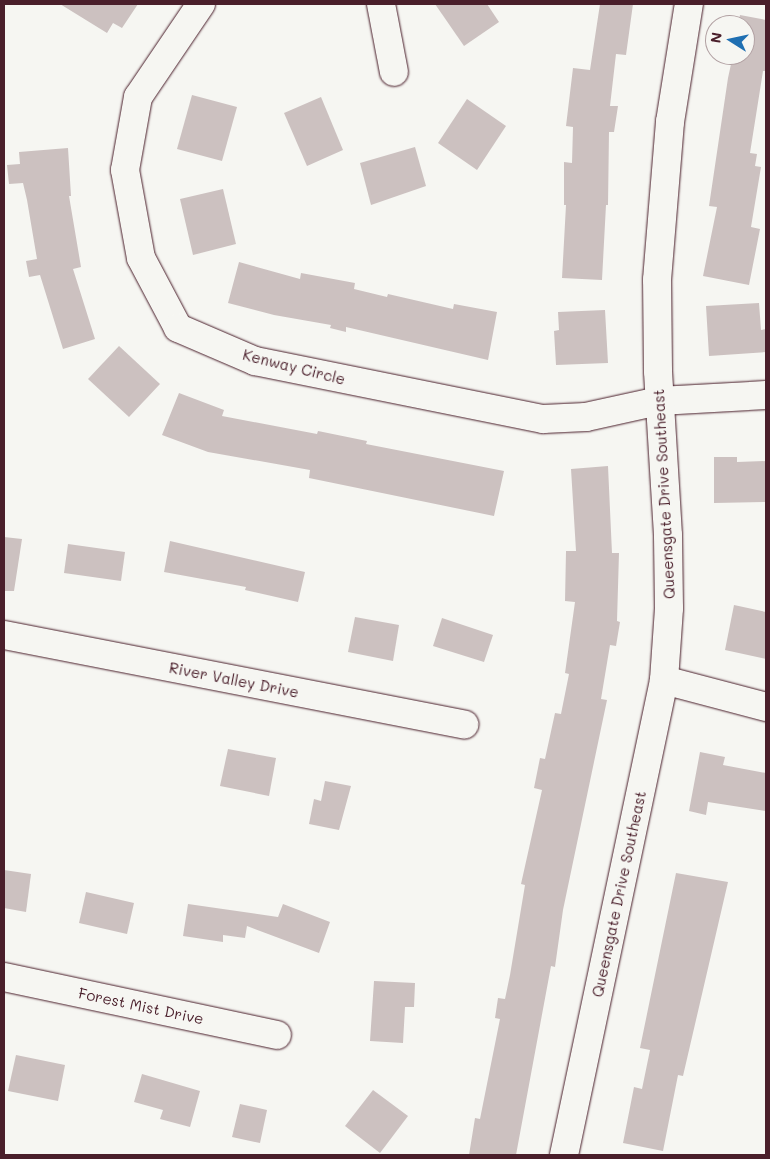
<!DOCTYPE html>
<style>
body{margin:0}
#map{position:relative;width:770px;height:1159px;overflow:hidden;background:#f6f6f2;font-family:Mali,sans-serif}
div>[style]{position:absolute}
.building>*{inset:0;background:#ccc1c0}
.roads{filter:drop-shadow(0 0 1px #4a1f2b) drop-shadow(0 0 1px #4a1f2b)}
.minor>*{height:28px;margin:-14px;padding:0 14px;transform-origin:14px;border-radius:14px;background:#f6f6f2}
span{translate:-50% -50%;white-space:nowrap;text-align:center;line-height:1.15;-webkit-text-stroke:4px #f6f6f2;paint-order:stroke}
.street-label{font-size:15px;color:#4a1f2b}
.frame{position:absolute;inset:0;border:5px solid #4a1f2b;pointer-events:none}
.north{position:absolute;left:705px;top:15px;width:50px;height:50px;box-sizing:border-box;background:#f6f6f2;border:1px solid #b1a0a2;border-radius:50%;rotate:280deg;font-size:14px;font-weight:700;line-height:20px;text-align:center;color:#4a1f2b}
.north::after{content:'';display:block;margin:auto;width:18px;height:22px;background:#1f6fb2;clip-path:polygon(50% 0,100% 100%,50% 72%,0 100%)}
</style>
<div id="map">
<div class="building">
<i style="clip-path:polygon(60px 4px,138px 4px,122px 28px,113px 23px,107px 33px)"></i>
<i style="clip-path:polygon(435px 4px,487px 4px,499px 22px,464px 46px)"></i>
<i style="clip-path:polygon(600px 4px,633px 4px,626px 55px,616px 54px,610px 106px,618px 106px,614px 132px,609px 132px,608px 205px,606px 205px,602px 280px,562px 278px,566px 205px,564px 205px,564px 162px,572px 163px,573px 127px,566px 126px,573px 68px,590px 70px)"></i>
<i style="clip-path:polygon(740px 15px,766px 20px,766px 71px,763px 71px,750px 153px,757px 154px,755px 166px,761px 167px,751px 227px,760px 229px,749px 285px,703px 276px,717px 207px,709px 206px,728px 78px,733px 55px,745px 55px,745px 25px,738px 25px)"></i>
<i style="clip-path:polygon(192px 95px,237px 107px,222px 161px,177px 149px)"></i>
<i style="clip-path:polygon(321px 97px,343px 150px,307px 166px,284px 113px)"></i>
<i style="clip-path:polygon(467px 99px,506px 126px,477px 170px,438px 143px)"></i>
<i style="clip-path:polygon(415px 147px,426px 186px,371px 205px,360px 163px)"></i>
<i style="clip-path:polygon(68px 148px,71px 196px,69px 196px,81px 267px,73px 269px,95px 339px,63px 349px,40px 275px,29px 277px,26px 261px,37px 259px,27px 200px,23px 183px,9px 184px,7px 165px,20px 164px,19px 152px)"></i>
<i style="clip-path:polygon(223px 189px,236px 244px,193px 255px,180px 199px)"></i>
<i style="clip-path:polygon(239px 262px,300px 279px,301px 273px,355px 283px,354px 289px,387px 297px,388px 294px,453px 309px,454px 304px,497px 312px,488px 360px,346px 327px,346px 332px,330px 328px,331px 325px,274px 315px,228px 303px)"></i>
<i style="clip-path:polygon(759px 303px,761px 330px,766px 329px,766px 352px,709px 356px,706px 306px)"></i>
<i style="clip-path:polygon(605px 310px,608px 363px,556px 365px,554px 331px,559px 330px,558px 312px)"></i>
<i style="clip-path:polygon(119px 346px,160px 384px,129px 417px,88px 379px)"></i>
<i style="clip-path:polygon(179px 393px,224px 410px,222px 416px,317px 434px,318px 431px,367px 441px,366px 444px,504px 471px,494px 516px,309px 478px,310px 470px,208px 452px,162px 435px)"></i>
<i style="clip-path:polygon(714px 457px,737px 457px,737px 462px,766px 461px,766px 502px,714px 503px)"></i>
<i style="clip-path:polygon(608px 466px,612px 553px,619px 553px,617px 621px,620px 622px,616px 646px,610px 645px,601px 699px,607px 700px,563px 910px,555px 967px,551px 966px,516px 1155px,469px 1155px,475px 1118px,480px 1119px,500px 1019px,495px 1018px,498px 998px,505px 999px,510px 975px,525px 885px,521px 884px,542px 790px,534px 788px,540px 758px,545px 759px,555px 713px,561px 714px,569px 674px,565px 673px,575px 602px,565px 601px,566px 551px,576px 551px,571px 469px)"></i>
<i style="clip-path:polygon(4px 537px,22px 539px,14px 591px,4px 591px)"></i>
<i style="clip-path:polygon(170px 541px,305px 572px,298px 602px,245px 590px,246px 587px,164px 572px)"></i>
<i style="clip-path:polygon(68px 544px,125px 552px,121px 581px,64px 573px)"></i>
<i style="clip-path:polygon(734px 605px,766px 612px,766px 659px,725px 650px)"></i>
<i style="clip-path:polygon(355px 617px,399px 625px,393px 661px,348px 652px)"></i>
<i style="clip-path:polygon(442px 618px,493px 635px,484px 662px,433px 646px)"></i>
<i style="clip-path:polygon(228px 749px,276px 758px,269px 796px,220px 786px)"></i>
<i style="clip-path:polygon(700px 752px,725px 757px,723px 765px,766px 773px,766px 811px,708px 802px,706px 815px,689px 811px)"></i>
<i style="clip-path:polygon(325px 781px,351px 786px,339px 830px,309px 824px,314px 799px,321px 801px)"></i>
<i style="clip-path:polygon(4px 870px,31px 874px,26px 912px,4px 908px)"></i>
<i style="clip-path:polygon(676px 873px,728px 882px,683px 1076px,678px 1075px,663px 1151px,623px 1143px,634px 1087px,642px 1089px,650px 1050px,640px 1048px)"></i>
<i style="clip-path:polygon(86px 892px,134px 903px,127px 934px,79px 923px)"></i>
<i style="clip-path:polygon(188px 904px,278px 917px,283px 904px,330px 922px,319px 953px,247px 926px,245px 938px,223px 935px,223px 942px,183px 936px)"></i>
<i style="clip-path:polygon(374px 981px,415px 983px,414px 1007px,405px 1007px,403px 1043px,370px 1041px)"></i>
<i style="clip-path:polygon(16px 1055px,65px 1065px,58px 1101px,8px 1091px)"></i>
<i style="clip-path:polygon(142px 1074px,200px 1091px,190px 1127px,160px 1119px,163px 1110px,134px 1102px)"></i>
<i style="clip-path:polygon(373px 1090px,408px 1116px,380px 1153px,345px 1126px)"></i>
<i style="clip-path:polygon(240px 1104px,267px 1110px,260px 1143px,232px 1137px)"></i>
</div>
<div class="roads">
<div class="minor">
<i style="left:201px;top:4px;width:112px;rotate:124.1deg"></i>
<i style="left:138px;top:97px;width:74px;rotate:100.1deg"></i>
<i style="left:125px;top:170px;width:89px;rotate:79.7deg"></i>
<i style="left:141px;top:258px;width:79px;rotate:62.1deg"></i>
<i style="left:178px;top:328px;width:84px;rotate:23.2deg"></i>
<i style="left:255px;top:361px;width:294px;rotate:11.4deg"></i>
<i style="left:543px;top:419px;width:43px;rotate:-2.7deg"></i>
<i style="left:586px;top:417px;width:75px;rotate:-12.4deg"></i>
<i style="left:659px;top:401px;width:107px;rotate:-3.2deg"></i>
<i style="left:381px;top:4px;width:69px;rotate:79.2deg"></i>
<i style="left:4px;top:635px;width:469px;rotate:11deg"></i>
<i style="left:664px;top:680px;width:106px;rotate:14.8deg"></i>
<i style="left:4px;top:977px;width:279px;rotate:12deg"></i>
<i style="left:564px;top:1155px;width:485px;rotate:-78.1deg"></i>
<i style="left:664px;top:680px;width:72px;rotate:-86deg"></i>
<i style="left:669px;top:608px;width:73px;rotate:-90.8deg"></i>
<i style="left:668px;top:535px;width:164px;rotate:-93.5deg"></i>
<i style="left:658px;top:371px;width:91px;rotate:-90.6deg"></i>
<i style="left:657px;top:280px;width:159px;rotate:-85.3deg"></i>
<i style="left:670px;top:122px;width:120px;rotate:-80.9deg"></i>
</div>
</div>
<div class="street-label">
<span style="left:294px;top:367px;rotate:14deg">Kenway Circle</span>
<span style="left:664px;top:494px;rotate:-93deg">Queensgate Drive Southeast</span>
<span style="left:234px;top:680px;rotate:11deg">River Valley Drive</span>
<span style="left:619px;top:894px;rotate:-78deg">Queensgate Drive Southeast</span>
<span style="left:141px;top:1006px;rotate:12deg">Forest Mist Drive</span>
</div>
<div class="frame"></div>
<div class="north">N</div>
</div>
